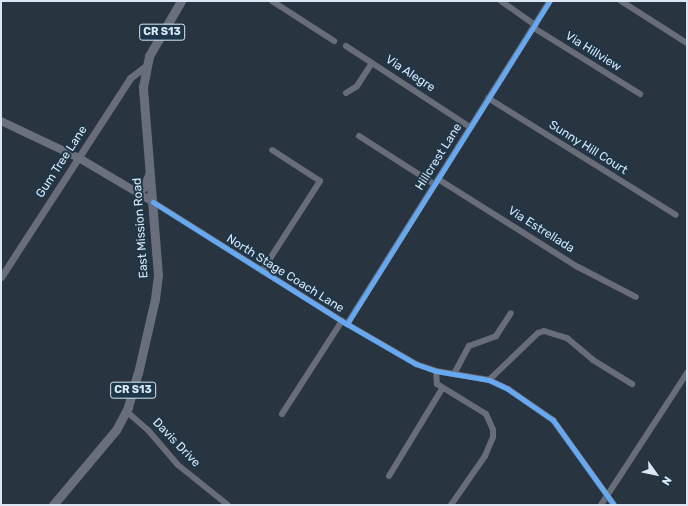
<!DOCTYPE html>
<style>
body{margin:0}
#map{position:relative;width:688px;height:506px;overflow:hidden;background:#283540;font-family:Rubik,sans-serif}
div>[style]{position:absolute}
.minor>*{height:6px;margin:-3px;padding:0 3px;transform-origin:3px;border-radius:3px;background:#696d79}
.tertiary>*{height:7px;margin:-3.5px;padding:0 3.5px;transform-origin:3.5px;border-radius:3.5px;background:#696d79}
.secondary>*{height:8px;margin:-4px;padding:0 4px;transform-origin:4px;border-radius:4px;background:#6a707c}
.primary>*{height:9px;margin:-4.5px;padding:0 4.5px;transform-origin:4.5px;border-radius:4.5px;background:#686e7c}
.cycleway>*{height:5px;margin:-2.5px;padding:0 2.5px;transform-origin:2.5px;border-radius:2.5px;background:#66a8f1}
span{translate:-50% -50%;white-space:nowrap;text-align:center;line-height:1.15;-webkit-text-stroke:4px #1d364a;paint-order:stroke}
.shield-label span{padding:1px 3px;background:#1d364a;border:1px solid;border-radius:3px;-webkit-text-stroke-width:0}
.shield-label{font-size:11px;color:#dae8f6;font-weight:700}
.street-label{font-size:12px;color:#dae8f6}
.frame{position:absolute;inset:0;border:2px solid #dae8f6;pointer-events:none}
.north{position:absolute;left:636px;top:454px;width:40px;height:40px;-webkit-text-stroke:3px #1d364a;paint-order:stroke;rotate:123deg;font-size:11px;font-weight:700;line-height:16px;text-align:center;color:#dae8f6}
.north::after{content:'';display:block;margin:auto;width:14px;height:18px;background:#dae8f6;clip-path:polygon(50% 0,100% 100%,50% 72%,0 100%)}
</style>
<div id="map">
<div class="minor">
<i style="left:272px;top:1px;width:74px;rotate:32.8deg"></i>
<i style="left:501px;top:1px;width:42px;rotate:35.2deg"></i>
<i style="left:621px;top:1px;width:78px;rotate:32.5deg"></i>
<i style="left:534px;top:28px;width:125px;rotate:31.9deg"></i>
<i style="left:346px;top:46px;width:148px;rotate:33.2deg"></i>
<i style="left:346px;top:93px;width:13px;rotate:-32deg"></i>
<i style="left:357px;top:86px;width:27px;rotate:-57deg"></i>
<i style="left:488px;top:98px;width:221px;rotate:31.9deg"></i>
<i style="left:359px;top:136px;width:89px;rotate:32.6deg"></i>
<i style="left:438px;top:179px;width:165px;rotate:32.2deg"></i>
<i style="left:578px;top:267px;width:65px;rotate:27.3deg"></i>
<i style="left:153px;top:202px;width:229px;rotate:32.2deg"></i>
<i style="left:347px;top:324px;width:80px;rotate:30.1deg"></i>
<i style="left:416px;top:364px;width:21px;rotate:19deg"></i>
<i style="left:436px;top:371px;width:54px;rotate:9.6deg"></i>
<i style="left:489px;top:380px;width:21px;rotate:25deg"></i>
<i style="left:508px;top:389px;width:55px;rotate:34.6deg"></i>
<i style="left:553px;top:420px;width:105px;rotate:54.3deg"></i>
<i style="left:262px;top:271px;width:107px;rotate:-57.2deg"></i>
<i style="left:320px;top:181px;width:57px;rotate:-147.1deg"></i>
<i style="left:347px;top:324px;width:381px;rotate:-57.9deg"></i>
<i style="left:436px;top:371px;width:13px;rotate:86deg"></i>
<i style="left:437px;top:384px;width:57px;rotate:31.5deg"></i>
<i style="left:486px;top:414px;width:17px;rotate:66deg"></i>
<i style="left:493px;top:430px;width:7px;rotate:90deg"></i>
<i style="left:493px;top:437px;width:21px;rotate:113deg"></i>
<i style="left:485px;top:456px;width:60px;rotate:124.8deg"></i>
<i style="left:454px;top:374px;width:32px;rotate:-62deg"></i>
<i style="left:469px;top:346px;width:29px;rotate:-20deg"></i>
<i style="left:496px;top:336px;width:27px;rotate:-57deg"></i>
<i style="left:489px;top:380px;width:68px;rotate:-43.8deg"></i>
<i style="left:538px;top:333px;width:6px;rotate:-18deg"></i>
<i style="left:544px;top:331px;width:24px;rotate:17deg"></i>
<i style="left:567px;top:338px;width:34px;rotate:40deg"></i>
<i style="left:593px;top:360px;width:46px;rotate:31.6deg"></i>
<i style="left:126px;top:411px;width:29px;rotate:41deg"></i>
<i style="left:148px;top:430px;width:46px;rotate:49.4deg"></i>
<i style="left:178px;top:465px;width:64px;rotate:38.7deg"></i>
<i style="left:282px;top:414px;width:111px;rotate:-57.2deg"></i>
<i style="left:389px;top:476px;width:102px;rotate:-58.7deg"></i>
<i style="left:601px;top:505px;width:158px;rotate:-56.9deg"></i>
</div>
<div class="tertiary">
<i style="left:1px;top:277px;width:237px;rotate:-57deg"></i>
<i style="left:130px;top:78px;width:21px;rotate:-37deg"></i>
</div>
<div class="secondary">
<i style="left:1px;top:121px;width:86px;rotate:25.4deg"></i>
<i style="left:79px;top:158px;width:86px;rotate:30.7deg"></i>
</div>
<div class="primary">
<i style="left:137px;top:193px;width:11px;rotate:-45deg"></i>
<i style="left:145px;top:185px;width:11px;rotate:-68deg"></i>
<i style="left:53px;top:505px;width:98px;rotate:-50deg"></i>
<i style="left:116px;top:430px;width:26px;rotate:-62deg"></i>
<i style="left:128px;top:407px;width:35px;rotate:-74deg"></i>
<i style="left:138px;top:373px;width:76px;rotate:-77.1deg"></i>
<i style="left:155px;top:299px;width:24px;rotate:-83deg"></i>
<i style="left:158px;top:275px;width:189px;rotate:-94.6deg"></i>
<i style="left:143px;top:87px;width:32px;rotate:-79deg"></i>
<i style="left:149px;top:56px;width:64px;rotate:-59.8deg"></i>
</div>
<div class="cycleway">
<i style="left:153px;top:202px;width:229px;rotate:32.2deg"></i>
<i style="left:347px;top:324px;width:80px;rotate:30.1deg"></i>
<i style="left:416px;top:364px;width:21px;rotate:19deg"></i>
<i style="left:436px;top:371px;width:54px;rotate:9.6deg"></i>
<i style="left:489px;top:380px;width:21px;rotate:25deg"></i>
<i style="left:508px;top:389px;width:55px;rotate:34.6deg"></i>
<i style="left:553px;top:420px;width:105px;rotate:54.3deg"></i>
<i style="left:347px;top:324px;width:381px;rotate:-57.9deg"></i>
</div>
<div class="shield-label">
<span style="left:162px;top:32px">CR S13</span>
<span style="left:133px;top:390px">CR S13</span>
</div>
<div class="street-label">
<span style="left:593px;top:52px;rotate:32deg">Via Hillview</span>
<span style="left:410px;top:74px;rotate:33deg">Via Alegre</span>
<span style="left:588px;top:148px;rotate:32deg">Sunny Hill Court</span>
<span style="left:439px;top:157px;rotate:-58deg">Hillcrest Lane</span>
<span style="left:62px;top:162px;rotate:-57deg">Gum Tree Lane</span>
<span style="left:141px;top:228px;rotate:-94deg">East Mission Road</span>
<span style="left:541px;top:230px;rotate:32deg">Via Estrellada</span>
<span style="left:285px;top:274px;rotate:32deg">North Stage Coach Lane</span>
<span style="left:176px;top:443px;rotate:46deg">Davis Drive</span>
</div>
<div class="frame"></div>
<div class="north">N</div>
</div>
